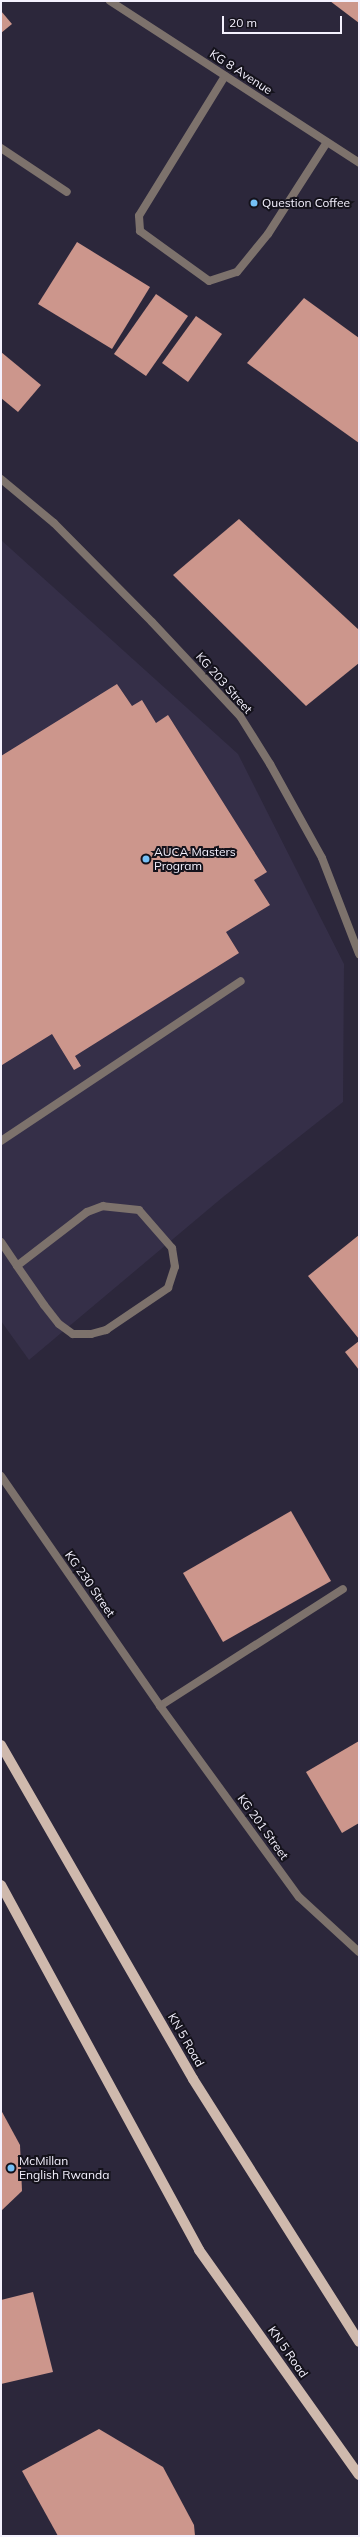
<!DOCTYPE html>
<style>
body{margin:0}
#map{position:relative;width:360px;height:2537px;overflow:hidden;background:#2c273b;font-family:Mulish,sans-serif}
div>[style]{position:absolute}
.built>*{inset:0;background:#352f48}
.building>*{inset:0;background:#cc968c}
.service>*{height:8px;margin:-4px;padding:0 4px;transform-origin:4px;border-radius:4px;background:#7d726c}
.minor>*{height:8px;margin:-4px;padding:0 4px;transform-origin:4px;border-radius:4px;background:#7d726c}
.tertiary>*{height:8px;margin:-4px;padding:0 4px;transform-origin:4px;border-radius:4px;background:#7d726c}
.primary>*{height:10px;margin:-5px;padding:0 5px;transform-origin:5px;border-radius:5px;background:#cfb9ad}
.dots>*{width:11px;height:11px;translate:-50% -50%;box-sizing:border-box;border:2px solid #14121b;border-radius:50%}
span{translate:-50% -50%;white-space:nowrap;text-align:center;line-height:1.15;-webkit-text-stroke:4px #14121b;paint-order:stroke}
.street-label{font-size:12px;color:#f4f1fe}
.poi-label{font-size:12px;color:#f4f1fe}
.left{translate:0 -50%;text-align:left}
.frame{position:absolute;inset:0;border:2px solid #f4f1fe;pointer-events:none}
.scale{position:absolute;left:222px;top:16px;width:120px;height:18px;box-sizing:border-box;border:2px solid #f4f1fe;border-top:0;padding-left:5px;font-size:12px;line-height:14px;white-space:nowrap;color:#f4f1fe;-webkit-text-stroke:3px #14121b;paint-order:stroke}
</style>
<div id="map">
<div class="built">
<i style="clip-path:polygon(1px 540px,238px 754px,344px 964px,343px 1102px,223px 1197px,29px 1360px,1px 1321px)"></i>
</div>
<div class="building">
<i style="clip-path:polygon(330px 1px,359px 1px,359px 23px)"></i>
<i style="clip-path:polygon(1px 11px,12px 24px,1px 33px)"></i>
<i style="clip-path:polygon(77px 242px,150px 287px,112px 349px,38px 304px)"></i>
<i style="clip-path:polygon(156px 294px,188px 316px,146px 376px,114px 354px)"></i>
<i style="clip-path:polygon(304px 298px,359px 338px,359px 443px,247px 363px)"></i>
<i style="clip-path:polygon(196px 316px,222px 334px,188px 382px,162px 363px)"></i>
<i style="clip-path:polygon(1px 352px,41px 385px,18px 412px,1px 398px)"></i>
<i style="clip-path:polygon(239px 519px,359px 630px,359px 663px,306px 706px,173px 575px)"></i>
<i style="clip-path:polygon(117px 684px,132px 706px,142px 700px,156px 723px,168px 715px,267px 872px,254px 880px,270px 905px,226px 932px,239px 953px,75px 1056px,81px 1066px,74px 1070px,52px 1034px,2px 1065px,1px 756px)"></i>
<i style="clip-path:polygon(359px 1235px,359px 1339px,308px 1276px)"></i>
<i style="clip-path:polygon(359px 1341px,359px 1370px,345px 1352px)"></i>
<i style="clip-path:polygon(291px 1511px,331px 1581px,223px 1642px,183px 1573px)"></i>
<i style="clip-path:polygon(359px 1741px,359px 1823px,342px 1833px,306px 1772px)"></i>
<i style="clip-path:polygon(1px 2110px,20px 2145px,22px 2191px,1px 2211px)"></i>
<i style="clip-path:polygon(33px 2292px,53px 2372px,1px 2384px,1px 2300px)"></i>
<i style="clip-path:polygon(99px 2429px,163px 2467px,194px 2525px,195px 2536px,58px 2536px,22px 2471px)"></i>
</div>
<div class="service">
<i style="left:225px;top:76px;width:164px;rotate:121.6deg"></i>
<i style="left:139px;top:216px;width:15px;rotate:86deg"></i>
<i style="left:140px;top:231px;width:85px;rotate:35.9deg"></i>
<i style="left:209px;top:281px;width:29px;rotate:-18deg"></i>
<i style="left:237px;top:272px;width:49px;rotate:-50.8deg"></i>
<i style="left:268px;top:234px;width:109px;rotate:-57.3deg"></i>
<i style="left:1px;top:148px;width:79px;rotate:33.7deg"></i>
<i style="left:1px;top:1141px;width:288px;rotate:-33.7deg"></i>
<i style="left:1px;top:1242px;width:29px;rotate:56deg"></i>
<i style="left:17px;top:1266px;width:47px;rotate:55.3deg"></i>
<i style="left:44px;top:1305px;width:24px;rotate:52deg"></i>
<i style="left:59px;top:1324px;width:17px;rotate:36deg"></i>
<i style="left:73px;top:1334px;width:18px"></i>
<i style="left:91px;top:1334px;width:16px;rotate:-15deg"></i>
<i style="left:106px;top:1330px;width:75px;rotate:-34.1deg"></i>
<i style="left:168px;top:1288px;width:22px;rotate:-72deg"></i>
<i style="left:175px;top:1267px;width:19px;rotate:-99deg"></i>
<i style="left:172px;top:1248px;width:50px;rotate:-131deg"></i>
<i style="left:139px;top:1210px;width:36px;rotate:-174deg"></i>
<i style="left:103px;top:1206px;width:17px;rotate:159deg"></i>
<i style="left:87px;top:1212px;width:88px;rotate:142.4deg"></i>
<i style="left:160px;top:1706px;width:217px;rotate:-32.6deg"></i>
</div>
<div class="minor">
<i style="left:1px;top:479px;width:69px;rotate:39.7deg"></i>
<i style="left:54px;top:523px;width:139px;rotate:45.3deg"></i>
<i style="left:152px;top:622px;width:129px;rotate:46.9deg"></i>
<i style="left:240px;top:716px;width:57px;rotate:58deg"></i>
<i style="left:270px;top:764px;width:107px;rotate:61deg"></i>
<i style="left:322px;top:858px;width:103px;rotate:68.9deg"></i>
<i style="left:1px;top:1476px;width:280px;rotate:55.3deg"></i>
<i style="left:160px;top:1706px;width:236px;rotate:54deg"></i>
<i style="left:299px;top:1897px;width:81px;rotate:42.5deg"></i>
</div>
<div class="tertiary">
<i style="left:110px;top:1px;width:297px;rotate:33deg"></i>
</div>
<div class="primary">
<i style="left:1px;top:1745px;width:385px;rotate:60.1deg"></i>
<i style="left:193px;top:2079px;width:311px;rotate:57.7deg"></i>
<i style="left:1px;top:1885px;width:415px;rotate:61.5deg"></i>
<i style="left:199px;top:2250px;width:276px;rotate:54.6deg"></i>
</div>
<div class="dots">
<i style="left:254px;top:203px;background:#75c0f6"></i>
<i style="left:146px;top:859px;background:#75c0f6"></i>
<i style="left:11px;top:2168px;background:#75c0f6"></i>
</div>
<div class="street-label">
<span style="left:241px;top:72px;rotate:33deg">KG 8 Avenue</span>
<span style="left:224px;top:683px;rotate:48deg">KG 203 Street</span>
<span style="left:90px;top:1584px;rotate:55deg">KG 230 Street</span>
<span style="left:263px;top:1827px;rotate:54deg">KG 201 Street</span>
<span style="left:186px;top:2040px;rotate:60deg">KN 5 Road</span>
<span style="left:288px;top:2352px;rotate:55deg">KN 5 Road</span>
</div>
<div class="poi-label">
<span class="left" style="left:262px;top:203px">Question Coffee</span>
<span class="left" style="left:154px;top:859px">AUCA Masters<br>Program</span>
<span class="left" style="left:19px;top:2168px">McMillan<br>English Rwanda</span>
</div>
<div class="frame"></div>
<div class="scale">20 m</div>
</div>
